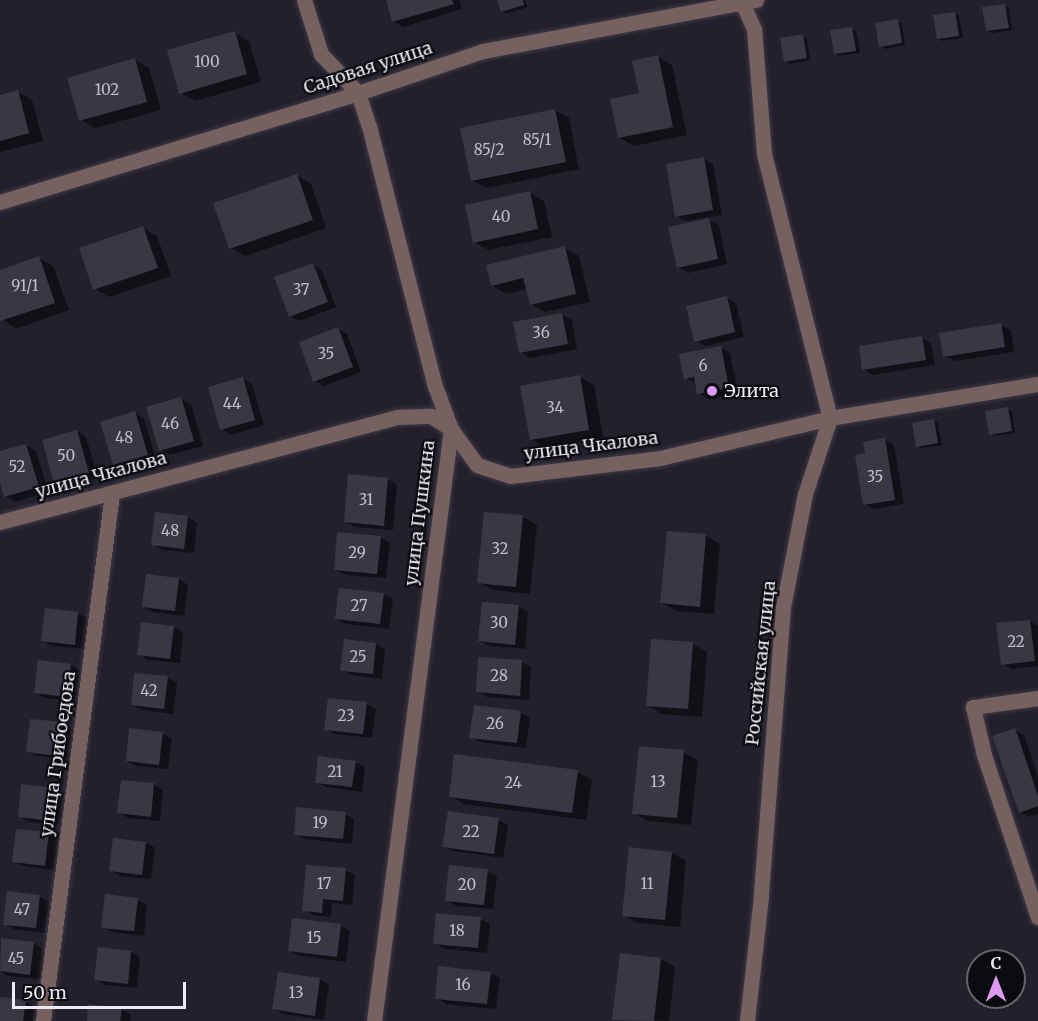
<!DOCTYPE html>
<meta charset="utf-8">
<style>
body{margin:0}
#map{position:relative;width:1038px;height:1021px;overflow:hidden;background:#231f2b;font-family:Merriweather,serif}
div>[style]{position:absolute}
.shadow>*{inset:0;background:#0007}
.building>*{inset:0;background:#3a3744}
.roads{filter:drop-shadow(0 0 2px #3f3b47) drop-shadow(0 0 2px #3f3b47)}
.minor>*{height:15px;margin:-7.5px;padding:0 7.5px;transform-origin:7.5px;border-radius:7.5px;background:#766160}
.dots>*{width:16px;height:16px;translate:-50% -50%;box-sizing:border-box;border:3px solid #0b0a0f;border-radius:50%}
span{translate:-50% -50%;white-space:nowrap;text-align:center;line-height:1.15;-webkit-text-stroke:4.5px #0b0a0f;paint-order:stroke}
.number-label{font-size:15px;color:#c0bdc7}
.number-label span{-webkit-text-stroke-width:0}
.street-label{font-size:18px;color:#eceaf3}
.poi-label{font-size:18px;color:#eceaf3}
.left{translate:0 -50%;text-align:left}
.north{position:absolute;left:966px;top:949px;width:60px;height:60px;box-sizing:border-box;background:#0b0a0f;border:2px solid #65646a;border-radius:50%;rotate:0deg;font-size:16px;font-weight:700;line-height:24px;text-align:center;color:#eceaf3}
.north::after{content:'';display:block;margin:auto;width:21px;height:27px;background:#dd99f3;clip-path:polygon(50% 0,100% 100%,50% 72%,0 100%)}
.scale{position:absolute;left:12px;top:982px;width:174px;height:27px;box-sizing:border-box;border:3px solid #eceaf3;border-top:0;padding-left:8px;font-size:18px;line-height:21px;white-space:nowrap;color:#eceaf3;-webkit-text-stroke:4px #0b0a0f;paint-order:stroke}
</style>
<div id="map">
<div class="shadow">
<i style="clip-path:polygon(387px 0,459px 0,462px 9px,403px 27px,393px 21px)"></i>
<i style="clip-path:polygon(499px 0,525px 0,528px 7px,506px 14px,502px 11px)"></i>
<i style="clip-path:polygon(1005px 5px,1009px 8px,1012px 30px,992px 33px,987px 30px)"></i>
<i style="clip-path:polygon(955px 13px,959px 16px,963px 38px,942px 41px,938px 38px)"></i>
<i style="clip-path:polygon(897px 21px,902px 23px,905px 45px,885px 49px,880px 46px)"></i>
<i style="clip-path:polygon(852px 28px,856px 31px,860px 53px,839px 56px,835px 53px)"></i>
<i style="clip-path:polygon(234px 33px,249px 41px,261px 82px,195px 101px,181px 93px)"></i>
<i style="clip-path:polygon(802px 36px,807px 38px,810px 60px,790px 64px,785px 61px)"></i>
<i style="clip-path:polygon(658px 57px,672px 65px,687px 135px,634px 146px,619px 138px)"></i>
<i style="clip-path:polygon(135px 60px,149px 68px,161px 110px,95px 128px,81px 120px)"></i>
<i style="clip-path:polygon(18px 92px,32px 100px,43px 141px,0 152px,0 96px)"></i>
<i style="clip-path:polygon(555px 110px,569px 118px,579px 169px,487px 188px,472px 180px)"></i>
<i style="clip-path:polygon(703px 159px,713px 164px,722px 215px,686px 221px,676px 216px)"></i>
<i style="clip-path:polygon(297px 175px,311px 184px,326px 228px,245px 256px,231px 248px)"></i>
<i style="clip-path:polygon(530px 193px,544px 201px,552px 237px,488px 250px,474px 242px)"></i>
<i style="clip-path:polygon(709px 220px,719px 225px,727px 264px,688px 273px,678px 267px)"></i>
<i style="clip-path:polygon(143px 228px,157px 236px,171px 276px,109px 297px,95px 289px)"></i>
<i style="clip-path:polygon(565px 248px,579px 256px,590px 302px,545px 312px,531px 304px,527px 289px,506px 294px,492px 285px)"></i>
<i style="clip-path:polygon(39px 258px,53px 266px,69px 310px,16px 329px,0 317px,0 271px)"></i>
<i style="clip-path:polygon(313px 264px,322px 270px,336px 307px,299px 321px,290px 316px)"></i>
<i style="clip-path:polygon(727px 298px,736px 303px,744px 337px,705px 346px,696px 341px)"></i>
<i style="clip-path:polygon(562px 315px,572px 320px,577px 349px,530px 358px,520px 352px)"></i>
<i style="clip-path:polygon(1001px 325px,1011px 330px,1014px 352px,954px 361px,945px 356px)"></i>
<i style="clip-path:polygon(338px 329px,347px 334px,361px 372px,324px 386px,315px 381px)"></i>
<i style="clip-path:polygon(922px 338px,931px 343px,935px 365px,873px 375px,864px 369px)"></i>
<i style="clip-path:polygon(721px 348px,730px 353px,738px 393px,708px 399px,699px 393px,697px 383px,685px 378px)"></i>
<i style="clip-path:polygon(579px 377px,594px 385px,603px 437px,545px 448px,531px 439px)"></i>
<i style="clip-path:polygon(243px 378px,252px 384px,264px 425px,231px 435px,222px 429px)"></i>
<i style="clip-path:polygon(181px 399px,191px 404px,203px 446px,170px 455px,160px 450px)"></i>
<i style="clip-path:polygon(1008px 409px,1012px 411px,1015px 433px,995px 436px,991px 434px)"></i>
<i style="clip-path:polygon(135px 413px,144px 419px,156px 460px,123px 469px,114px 464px)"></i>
<i style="clip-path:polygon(934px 421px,938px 423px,942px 445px,921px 448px,917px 446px)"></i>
<i style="clip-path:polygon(77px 431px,86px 437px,98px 478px,65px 488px,56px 482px)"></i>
<i style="clip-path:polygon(885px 440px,894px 445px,904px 504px,874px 509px,864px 504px,866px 455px)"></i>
<i style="clip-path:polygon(26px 445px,36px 451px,48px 492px,15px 502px,5px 496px,0 478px,0 453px)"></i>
<i style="clip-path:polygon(388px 479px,397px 485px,393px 530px,355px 527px,345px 521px)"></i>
<i style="clip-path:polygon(486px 513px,523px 517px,537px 525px,530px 594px,493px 590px,478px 582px)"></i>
<i style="clip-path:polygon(188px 517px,197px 523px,194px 553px,162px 550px,153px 544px)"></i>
<i style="clip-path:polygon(668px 533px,706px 536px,720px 544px,714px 614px,676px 611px,662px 603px)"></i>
<i style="clip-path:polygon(380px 537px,390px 543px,386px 578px,345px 575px,335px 569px)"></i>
<i style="clip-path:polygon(179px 579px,188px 585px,184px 616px,153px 612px,144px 607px)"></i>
<i style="clip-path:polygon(383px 594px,393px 599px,389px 629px,346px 624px,336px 619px)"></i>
<i style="clip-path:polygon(518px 606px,528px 612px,525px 649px,489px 646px,480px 641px)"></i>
<i style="clip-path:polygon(78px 613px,87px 618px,84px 649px,52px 646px,43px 640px)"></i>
<i style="clip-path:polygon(1030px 621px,1038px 626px,1038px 666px,1012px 669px,1002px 664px)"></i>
<i style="clip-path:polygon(174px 627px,183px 632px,180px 663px,148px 660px,139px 654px)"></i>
<i style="clip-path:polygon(345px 641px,376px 644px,385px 650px,382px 679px,351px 675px,342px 670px)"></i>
<i style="clip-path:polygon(693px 644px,707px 652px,702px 717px,662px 714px,647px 705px)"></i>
<i style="clip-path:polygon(39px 662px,71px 665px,80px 671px,77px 702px,45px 698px,36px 693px)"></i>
<i style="clip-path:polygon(522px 662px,531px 667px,529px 700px,487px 697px,477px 691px)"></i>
<i style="clip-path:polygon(168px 677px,177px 683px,173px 714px,142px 710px,132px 705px)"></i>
<i style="clip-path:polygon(366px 703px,376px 709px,372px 738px,335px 734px,326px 729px)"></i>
<i style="clip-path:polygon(520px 712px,530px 718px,526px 748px,480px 742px,471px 737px)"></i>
<i style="clip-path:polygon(63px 724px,72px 729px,69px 760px,37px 756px,27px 751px)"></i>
<i style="clip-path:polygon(1014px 730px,1024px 735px,1038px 776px,1038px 814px,1029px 817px,1020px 812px)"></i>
<i style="clip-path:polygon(162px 733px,172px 739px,168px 769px,137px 766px,127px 761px)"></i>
<i style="clip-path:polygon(683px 752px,698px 760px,691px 825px,648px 821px,634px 813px)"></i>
<i style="clip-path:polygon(355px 762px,365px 767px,362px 792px,326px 787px,317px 782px)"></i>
<i style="clip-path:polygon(577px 772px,592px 780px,586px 820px,464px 804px,450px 796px)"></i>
<i style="clip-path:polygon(154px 785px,163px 790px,160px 821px,128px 818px,119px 812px)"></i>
<i style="clip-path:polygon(54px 789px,64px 795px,60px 825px,29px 822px,19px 816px)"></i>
<i style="clip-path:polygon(345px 814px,354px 819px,352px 844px,305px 839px,295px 834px)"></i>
<i style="clip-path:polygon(499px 820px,508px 825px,503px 858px,453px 851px,444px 846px)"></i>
<i style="clip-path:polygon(48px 834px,58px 839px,54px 870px,23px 866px,13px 861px)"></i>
<i style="clip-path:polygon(146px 843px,155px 848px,151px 879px,120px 876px,111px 870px)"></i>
<i style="clip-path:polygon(630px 849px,672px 853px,686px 861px,680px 927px,638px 923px,624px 915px)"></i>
<i style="clip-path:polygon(345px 870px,355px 875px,352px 905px,332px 903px,331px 917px,313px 915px,304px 910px)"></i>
<i style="clip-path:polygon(487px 871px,497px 876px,493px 909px,456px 906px,447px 900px)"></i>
<i style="clip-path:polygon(106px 896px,138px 900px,147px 905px,144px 936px,112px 932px,103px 927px)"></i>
<i style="clip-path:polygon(40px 897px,49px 902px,45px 933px,14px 929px,5px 924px)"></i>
<i style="clip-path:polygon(480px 919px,490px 924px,487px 953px,444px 949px,434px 943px)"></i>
<i style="clip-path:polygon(340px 925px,350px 931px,346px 962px,299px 956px,290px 951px)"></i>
<i style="clip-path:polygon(2px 939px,34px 943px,43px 949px,40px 979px,8px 976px,0 971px)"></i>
<i style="clip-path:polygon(131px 952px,140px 957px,137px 988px,105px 985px,96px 979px)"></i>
<i style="clip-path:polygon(661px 959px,675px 967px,669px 1021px,614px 1019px)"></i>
<i style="clip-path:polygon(279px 973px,320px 979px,329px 985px,324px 1020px,283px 1014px,274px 1008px)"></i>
<i style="clip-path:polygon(490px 973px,500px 978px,496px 1009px,446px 1004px,437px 998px)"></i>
<i style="clip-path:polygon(0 998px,25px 1001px,35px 1007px,33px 1021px,0 1021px)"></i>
<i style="clip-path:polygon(121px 1009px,131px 1015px,130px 1021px,88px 1021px)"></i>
</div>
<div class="building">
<i style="clip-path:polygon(386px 0,452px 0,454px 4px,392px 22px)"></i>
<i style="clip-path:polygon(497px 0,523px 0,524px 5px,501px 12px)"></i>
<i style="clip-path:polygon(1005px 4px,1009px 28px,986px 31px,982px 7px)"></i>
<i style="clip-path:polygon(955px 12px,959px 36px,937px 39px,933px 15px)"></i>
<i style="clip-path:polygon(898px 19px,902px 43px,879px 47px,875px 23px)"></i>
<i style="clip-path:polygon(852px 27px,856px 51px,834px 54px,830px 30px)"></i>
<i style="clip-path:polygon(235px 31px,247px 74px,179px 94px,167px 50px)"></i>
<i style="clip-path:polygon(803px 34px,807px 58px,784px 62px,780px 38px)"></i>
<i style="clip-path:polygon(658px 55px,673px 127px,618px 138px,610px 99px,639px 93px,632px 61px)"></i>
<i style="clip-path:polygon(135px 58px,147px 102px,79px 121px,67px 78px)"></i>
<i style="clip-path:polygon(18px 90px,29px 133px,0 141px,0 95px)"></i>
<i style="clip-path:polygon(555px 109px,566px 162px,471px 181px,460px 128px)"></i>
<i style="clip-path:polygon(704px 157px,713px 210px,675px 217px,666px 164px)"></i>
<i style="clip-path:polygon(297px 174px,313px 220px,229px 249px,213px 203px)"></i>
<i style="clip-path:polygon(530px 191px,538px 229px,473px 243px,465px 205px)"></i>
<i style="clip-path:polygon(709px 218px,718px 259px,677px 268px,668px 227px)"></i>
<i style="clip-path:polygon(143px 226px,158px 268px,93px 290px,79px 248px)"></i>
<i style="clip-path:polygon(565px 246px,576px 294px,530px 305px,523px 278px,491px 286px,486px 265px)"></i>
<i style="clip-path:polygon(39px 256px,55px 303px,0 321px,0 270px)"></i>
<i style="clip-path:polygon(313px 263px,328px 302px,289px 317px,274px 277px)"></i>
<i style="clip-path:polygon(727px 296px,735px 332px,694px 342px,686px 306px)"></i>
<i style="clip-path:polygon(562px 313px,568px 344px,519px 353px,513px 322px)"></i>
<i style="clip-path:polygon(1001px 323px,1005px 347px,943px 357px,939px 333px)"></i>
<i style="clip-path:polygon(338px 327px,353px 367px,313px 382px,299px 342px)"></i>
<i style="clip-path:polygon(922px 336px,926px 360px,862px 370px,859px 346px)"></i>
<i style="clip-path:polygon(721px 346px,729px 388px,697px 394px,694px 377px,684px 379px,679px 354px)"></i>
<i style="clip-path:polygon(580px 375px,589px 430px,530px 440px,520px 386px)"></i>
<i style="clip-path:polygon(243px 377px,255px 420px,220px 430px,208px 387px)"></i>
<i style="clip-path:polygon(181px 397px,194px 441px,159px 451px,146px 407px)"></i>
<i style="clip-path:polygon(1008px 407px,1012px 431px,989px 435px,985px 411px)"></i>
<i style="clip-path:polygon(135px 411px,148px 455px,113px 465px,100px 422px)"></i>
<i style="clip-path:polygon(934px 419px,938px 443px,916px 447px,912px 423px)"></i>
<i style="clip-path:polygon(77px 430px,89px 473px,54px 483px,42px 440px)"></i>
<i style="clip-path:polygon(885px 438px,895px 500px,863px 505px,855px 455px,865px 453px,863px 442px)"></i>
<i style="clip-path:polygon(26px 444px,39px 487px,4px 497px,0 483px,0 451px)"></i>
<i style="clip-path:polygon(348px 474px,388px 478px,384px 526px,344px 522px)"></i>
<i style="clip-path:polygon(155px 512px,188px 516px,184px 549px,151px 545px)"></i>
<i style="clip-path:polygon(484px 512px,523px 515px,516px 587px,477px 583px)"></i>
<i style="clip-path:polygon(667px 531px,706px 534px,700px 607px,660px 603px)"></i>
<i style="clip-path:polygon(337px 532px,381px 536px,377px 574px,334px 570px)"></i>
<i style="clip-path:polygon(146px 574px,179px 578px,175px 611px,142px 607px)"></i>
<i style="clip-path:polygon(339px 588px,384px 593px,380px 624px,335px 619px)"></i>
<i style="clip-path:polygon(482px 602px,519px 605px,515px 645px,478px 641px)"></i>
<i style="clip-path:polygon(45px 608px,78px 612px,75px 645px,41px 641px)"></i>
<i style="clip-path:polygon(1030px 620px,1035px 661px,1001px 665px,996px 623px)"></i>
<i style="clip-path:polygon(141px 622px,174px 626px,170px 659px,137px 655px)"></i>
<i style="clip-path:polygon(344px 639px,376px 643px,373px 674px,340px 671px)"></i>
<i style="clip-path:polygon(651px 639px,693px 642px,688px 709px,646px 706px)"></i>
<i style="clip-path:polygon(478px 657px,522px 660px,520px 696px,476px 692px)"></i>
<i style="clip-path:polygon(38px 660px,71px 664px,67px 697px,34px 693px)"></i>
<i style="clip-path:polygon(134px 673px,168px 676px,164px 709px,131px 705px)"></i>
<i style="clip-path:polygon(328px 698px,367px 702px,363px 734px,324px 730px)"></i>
<i style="clip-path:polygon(474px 705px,521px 711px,517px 743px,469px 738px)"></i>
<i style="clip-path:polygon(30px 719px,63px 722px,59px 756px,26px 752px)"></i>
<i style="clip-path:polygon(129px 728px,163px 732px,159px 765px,126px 761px)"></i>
<i style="clip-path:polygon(1015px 728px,1038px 796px,1038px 806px,1019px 813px,992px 736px)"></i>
<i style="clip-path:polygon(639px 746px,684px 750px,677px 818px,632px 814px)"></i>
<i style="clip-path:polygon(454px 754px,578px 770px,572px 813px,449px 797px)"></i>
<i style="clip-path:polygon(318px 756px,356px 761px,352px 787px,315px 783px)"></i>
<i style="clip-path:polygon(121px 780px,154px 783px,151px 817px,117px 813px)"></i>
<i style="clip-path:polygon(21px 784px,55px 788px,51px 821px,18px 817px)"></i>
<i style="clip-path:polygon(296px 807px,346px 812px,343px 839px,294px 835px)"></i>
<i style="clip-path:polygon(448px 811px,499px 818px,494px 854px,442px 847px)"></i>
<i style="clip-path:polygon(16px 829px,49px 832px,45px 866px,12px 862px)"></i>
<i style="clip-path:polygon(113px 838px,146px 842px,142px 875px,109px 871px)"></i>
<i style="clip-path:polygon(629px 847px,672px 852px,665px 920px,622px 916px)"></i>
<i style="clip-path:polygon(306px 865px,346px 868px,343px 901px,323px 899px,322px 913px,302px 911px)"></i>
<i style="clip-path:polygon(449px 865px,488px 869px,484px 905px,445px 901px)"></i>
<i style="clip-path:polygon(7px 891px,40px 895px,36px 928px,3px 925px)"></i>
<i style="clip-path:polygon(105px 894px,138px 898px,134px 931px,101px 928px)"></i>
<i style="clip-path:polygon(436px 913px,481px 917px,478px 948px,433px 944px)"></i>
<i style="clip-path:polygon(292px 918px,341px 924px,337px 957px,288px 951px)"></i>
<i style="clip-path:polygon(1px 938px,34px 942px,30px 975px,0 971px)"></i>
<i style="clip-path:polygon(98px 947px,131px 951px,128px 984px,94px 980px)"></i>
<i style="clip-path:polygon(620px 953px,661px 958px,654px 1021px,612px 1020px)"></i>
<i style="clip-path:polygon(438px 966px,491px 972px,487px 1004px,435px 999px)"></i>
<i style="clip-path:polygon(278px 972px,320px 978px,315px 1016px,272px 1009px)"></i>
<i style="clip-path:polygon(0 997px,26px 1000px,23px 1021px,0 1021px)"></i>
<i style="clip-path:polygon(88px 1004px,122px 1008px,120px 1021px,87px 1021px)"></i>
</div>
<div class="roads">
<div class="minor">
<i style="left:304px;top:0;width:57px;rotate:72.5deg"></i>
<i style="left:321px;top:54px;width:54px;rotate:46.5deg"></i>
<i style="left:358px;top:93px;width:35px;rotate:72deg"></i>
<i style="left:369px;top:126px;width:268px;rotate:75.8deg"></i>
<i style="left:435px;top:386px;width:46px;rotate:69.6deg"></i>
<i style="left:451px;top:429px;width:597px;rotate:97.41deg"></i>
<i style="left:741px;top:0;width:32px;rotate:66deg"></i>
<i style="left:754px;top:29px;width:125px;rotate:85.4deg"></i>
<i style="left:764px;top:154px;width:272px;rotate:76deg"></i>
<i style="left:830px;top:418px;width:80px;rotate:108.2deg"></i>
<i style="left:805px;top:494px;width:115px;rotate:101deg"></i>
<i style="left:783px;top:607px;width:290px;rotate:94.4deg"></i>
<i style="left:761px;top:896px;width:126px;rotate:96.4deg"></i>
<i style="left:0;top:202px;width:374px;rotate:-16.9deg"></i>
<i style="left:358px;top:93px;width:132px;rotate:-18.6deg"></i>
<i style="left:483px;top:51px;width:278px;rotate:-10.6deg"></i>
<i style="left:0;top:522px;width:411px;rotate:-14.8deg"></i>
<i style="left:397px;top:417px;width:34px;rotate:-2deg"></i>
<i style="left:431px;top:416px;width:24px;rotate:33deg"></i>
<i style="left:451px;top:429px;width:44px;rotate:54.2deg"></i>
<i style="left:477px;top:465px;width:35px;rotate:18deg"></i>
<i style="left:510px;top:476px;width:151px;rotate:-6.8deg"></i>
<i style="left:660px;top:458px;width:175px;rotate:-13.2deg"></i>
<i style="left:830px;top:418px;width:211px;rotate:-9.3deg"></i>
<i style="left:1038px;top:698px;width:66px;rotate:172.1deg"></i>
<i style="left:973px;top:707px;width:49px;rotate:77.1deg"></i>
<i style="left:984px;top:755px;width:171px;rotate:71.6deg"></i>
<i style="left:43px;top:1021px;width:532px;rotate:-82.55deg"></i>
</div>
</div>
<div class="dots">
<i style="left:712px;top:391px;background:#dd99f3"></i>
</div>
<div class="number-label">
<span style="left:207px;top:62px">100</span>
<span style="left:107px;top:90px">102</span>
<span style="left:537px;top:140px">85/1</span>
<span style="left:489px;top:150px">85/2</span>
<span style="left:501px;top:217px">40</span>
<span style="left:25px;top:286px">91/1</span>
<span style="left:301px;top:290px">37</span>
<span style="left:541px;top:333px">36</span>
<span style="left:326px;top:354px">35</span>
<span style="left:703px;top:366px">6</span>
<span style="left:232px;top:404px">44</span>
<span style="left:555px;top:408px">34</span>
<span style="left:170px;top:424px">46</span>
<span style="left:124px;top:438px">48</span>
<span style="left:66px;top:456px">50</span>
<span style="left:17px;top:467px">52</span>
<span style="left:875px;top:477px">35</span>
<span style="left:366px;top:500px">31</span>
<span style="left:170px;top:531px">48</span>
<span style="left:500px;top:549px">32</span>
<span style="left:357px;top:553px">29</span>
<span style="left:359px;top:606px">27</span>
<span style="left:499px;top:623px">30</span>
<span style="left:1016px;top:642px">22</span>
<span style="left:358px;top:657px">25</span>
<span style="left:499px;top:676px">28</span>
<span style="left:149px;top:691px">42</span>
<span style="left:346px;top:716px">23</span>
<span style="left:495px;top:724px">26</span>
<span style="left:335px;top:772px">21</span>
<span style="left:658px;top:782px">13</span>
<span style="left:513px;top:783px">24</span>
<span style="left:320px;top:823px">19</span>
<span style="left:471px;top:832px">22</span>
<span style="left:324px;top:884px">17</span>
<span style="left:647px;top:884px">11</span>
<span style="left:467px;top:885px">20</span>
<span style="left:22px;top:910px">47</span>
<span style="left:457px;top:931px">18</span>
<span style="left:314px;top:938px">15</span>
<span style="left:16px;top:959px">45</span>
<span style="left:463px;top:985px">16</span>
<span style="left:296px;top:993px">13</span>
</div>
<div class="street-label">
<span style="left:368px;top:68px;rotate:-18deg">Садовая улица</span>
<span style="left:591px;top:446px;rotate:-7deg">улица Чкалова</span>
<span style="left:101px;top:475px;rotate:-15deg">улица Чкалова</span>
<span style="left:420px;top:513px;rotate:-83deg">улица Пушкина</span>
<span style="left:761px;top:663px;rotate:-84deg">Российская улица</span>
<span style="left:58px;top:754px;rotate:-82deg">улица Грибоедова</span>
</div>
<div class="poi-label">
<span class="left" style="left:724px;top:391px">Элита</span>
</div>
<div class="north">С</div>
<div class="scale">50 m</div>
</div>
